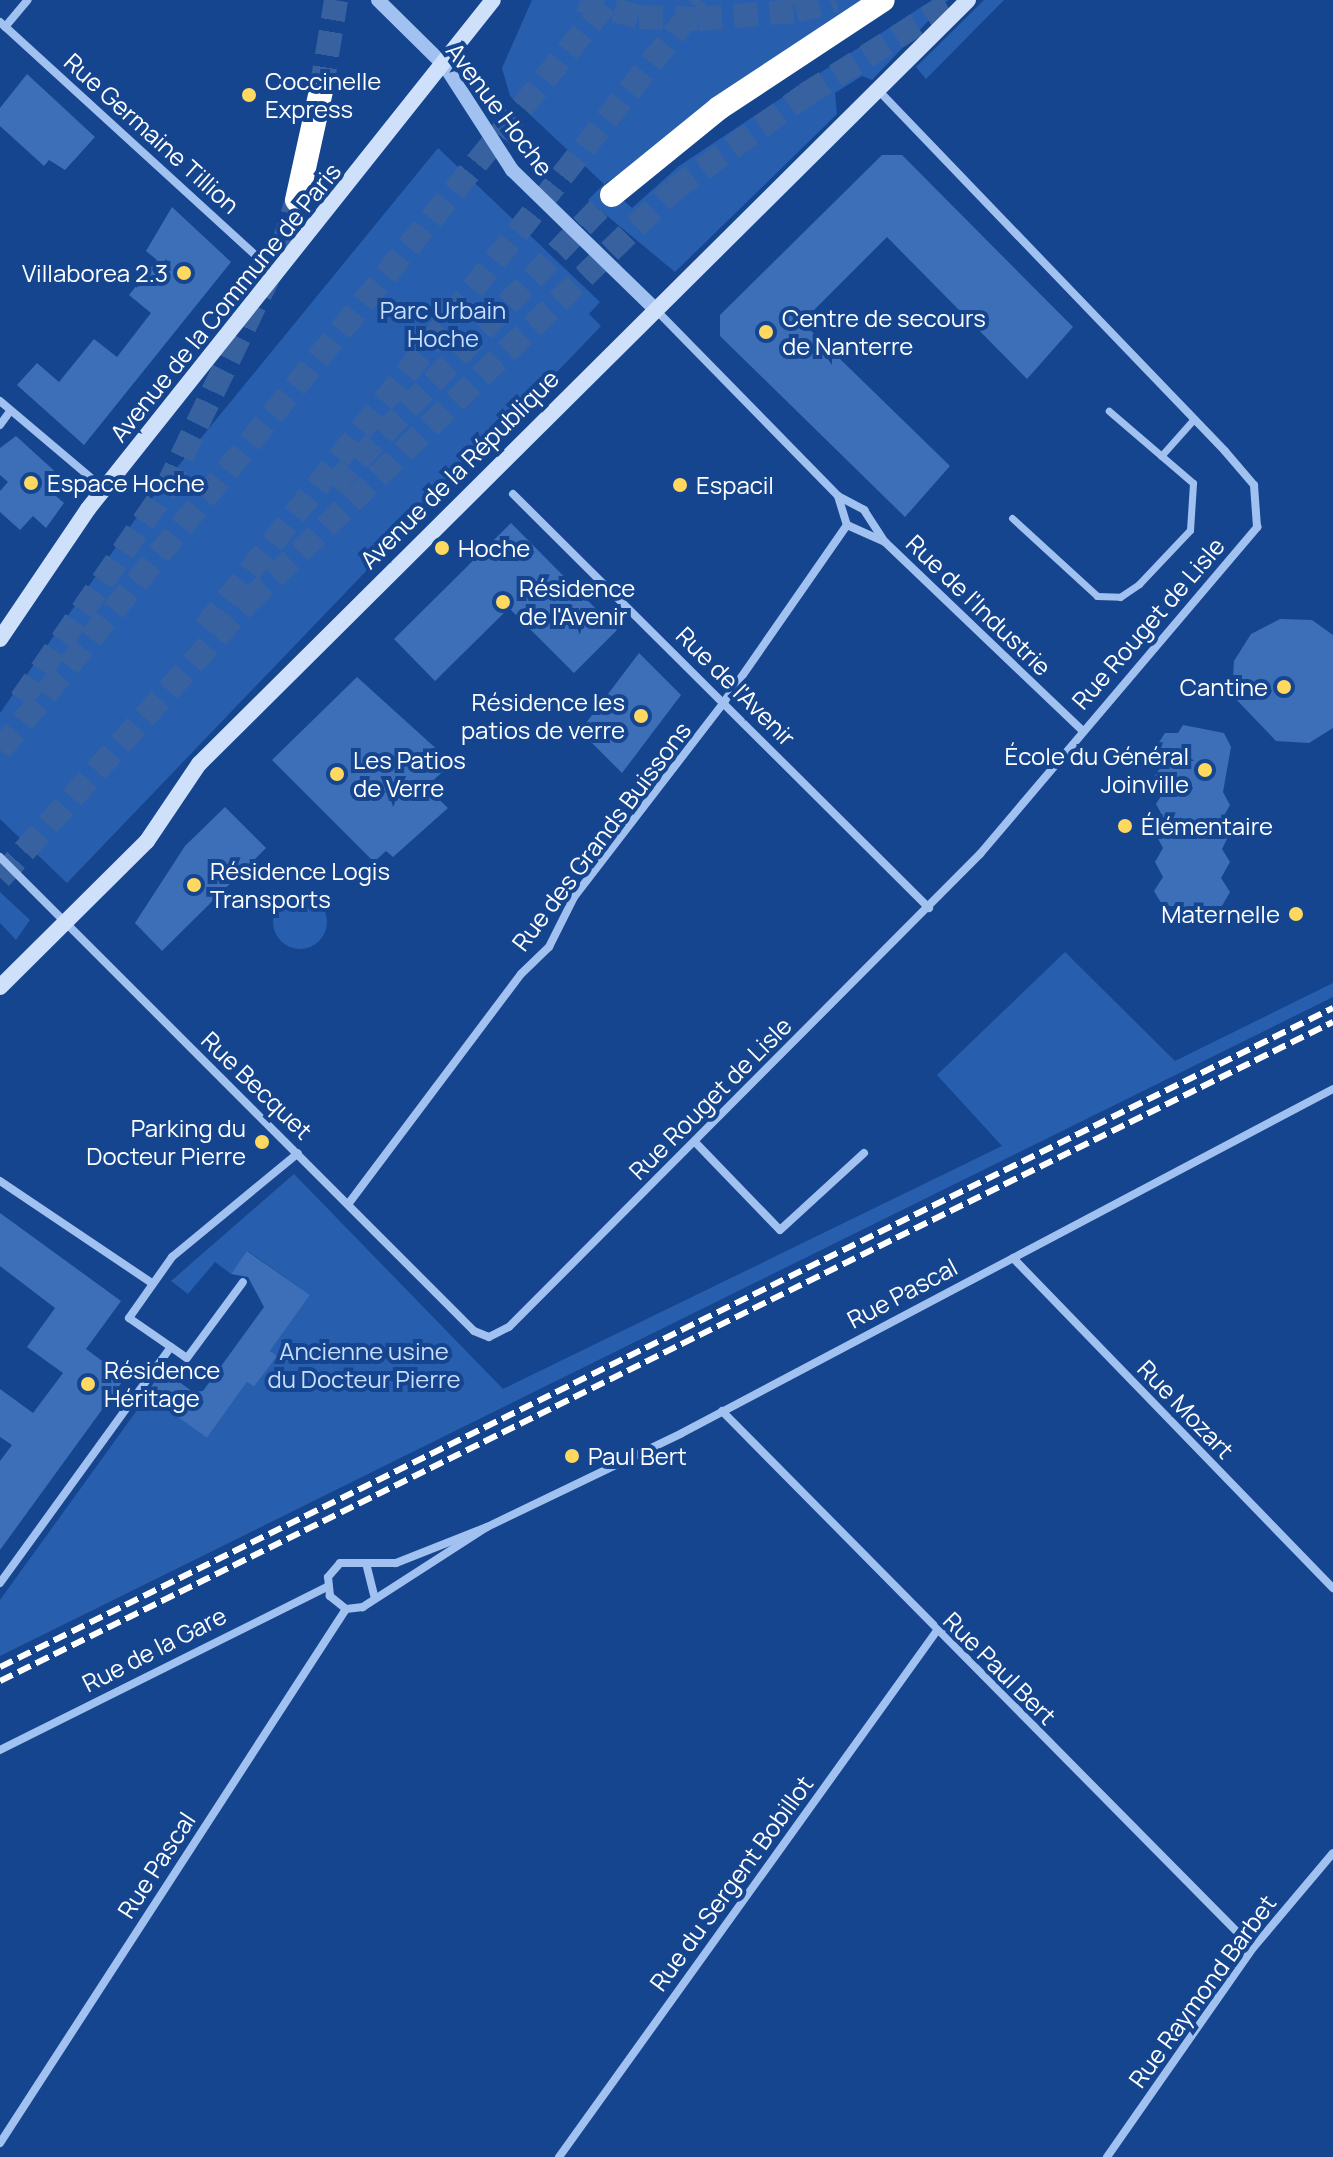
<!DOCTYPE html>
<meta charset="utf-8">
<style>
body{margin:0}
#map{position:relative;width:1333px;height:2157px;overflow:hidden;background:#15458f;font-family:Manrope,sans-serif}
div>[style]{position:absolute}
.green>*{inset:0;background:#275eae}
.round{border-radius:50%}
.building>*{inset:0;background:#3d6fb8}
.motorway-tunnel>*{height:24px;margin-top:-12px;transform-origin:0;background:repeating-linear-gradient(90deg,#3861a0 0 24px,transparent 0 36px)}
.pedestrian>*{height:7px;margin:-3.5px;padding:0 3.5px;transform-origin:3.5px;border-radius:3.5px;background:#a1c1f0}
.minor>*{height:8px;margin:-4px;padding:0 4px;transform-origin:4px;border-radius:4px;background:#a1c1f0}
.tertiary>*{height:14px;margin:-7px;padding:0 7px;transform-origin:7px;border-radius:7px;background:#a1c1f0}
.secondary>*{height:16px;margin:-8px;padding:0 8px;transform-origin:8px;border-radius:8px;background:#cfe0fb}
.motorway>*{height:24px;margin:-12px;padding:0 12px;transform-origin:12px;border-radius:12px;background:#fff}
.rail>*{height:6px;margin-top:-3px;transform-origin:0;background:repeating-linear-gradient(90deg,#fff 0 14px,transparent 0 20px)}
.dots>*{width:22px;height:22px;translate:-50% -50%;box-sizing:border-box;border:4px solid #15458f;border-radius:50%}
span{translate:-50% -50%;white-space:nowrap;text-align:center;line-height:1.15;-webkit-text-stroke:8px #15458f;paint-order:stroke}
.poi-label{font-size:24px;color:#fff}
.left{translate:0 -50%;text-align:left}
.right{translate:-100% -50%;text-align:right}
.street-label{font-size:24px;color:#fff}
.park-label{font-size:24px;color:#c8ddfc}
</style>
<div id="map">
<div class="green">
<i style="clip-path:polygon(532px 0,871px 0,605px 184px,632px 208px,679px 166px,780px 99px,932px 0,948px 0,872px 80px,862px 76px,835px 93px,837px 114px,675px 272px,588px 200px,604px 184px,510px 96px,502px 68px)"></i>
<i style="clip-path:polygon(984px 0,1004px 0,926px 79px,916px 67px)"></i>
<i style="clip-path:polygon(438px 148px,600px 302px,589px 314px,601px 326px,67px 883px,0 819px,0 713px,139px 514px)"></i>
<i style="clip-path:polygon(0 892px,30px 920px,16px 940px,0 923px)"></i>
<i class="round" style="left:273px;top:895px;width:54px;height:54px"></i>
<i style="clip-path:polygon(1065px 952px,1175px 1061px,1333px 983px,1333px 997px,0 1656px,0 1600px,148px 1395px,207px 1438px,247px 1382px,254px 1387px,276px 1357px,270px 1351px,310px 1295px,248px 1251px,231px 1274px,215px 1262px,188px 1294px,171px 1281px,294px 1174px,503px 1389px,1002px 1146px,937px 1075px)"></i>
</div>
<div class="building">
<i style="clip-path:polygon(27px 74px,95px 137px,65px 170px,49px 160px,44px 166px,0 126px,0 108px)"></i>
<i style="clip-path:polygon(882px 155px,902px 155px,1073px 327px,1027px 379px,887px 237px,802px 322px,950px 466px,905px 517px,720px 336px,720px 315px)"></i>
<i style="clip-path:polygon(172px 207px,231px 262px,84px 445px,17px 385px,37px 363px,59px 382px,94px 339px,117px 357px,151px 313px,129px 295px,157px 260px,146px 251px)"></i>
<i style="clip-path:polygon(16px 436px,60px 476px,49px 490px,64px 503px,46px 528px,33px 516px,20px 530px,0 512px,0 491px,8px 482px,0 475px,0 448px)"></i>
<i style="clip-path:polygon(511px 523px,617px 630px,574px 673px,509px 608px,435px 681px,394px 639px)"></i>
<i style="clip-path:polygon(1280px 619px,1312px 620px,1333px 635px,1333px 728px,1309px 743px,1276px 741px,1232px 695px,1234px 661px,1251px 634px)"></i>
<i style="clip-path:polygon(639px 653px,681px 695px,622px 773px,580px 731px)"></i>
<i style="clip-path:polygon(357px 677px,452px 763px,426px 787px,448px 808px,393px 857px,386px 851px,374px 862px,272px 760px)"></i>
<i style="clip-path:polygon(1183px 725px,1224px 733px,1231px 747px,1223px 792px,1230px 805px,1222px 819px,1230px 833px,1222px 849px,1230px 862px,1221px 878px,1230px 892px,1222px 906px,1208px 906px,1204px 914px,1180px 914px,1177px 906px,1163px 906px,1154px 891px,1163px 877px,1155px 862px,1163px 848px,1155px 833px,1164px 819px,1156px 804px,1164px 791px,1155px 775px,1165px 762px,1156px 747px,1165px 733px,1178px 733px)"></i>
<i style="clip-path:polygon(225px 807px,266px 848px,162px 951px,135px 923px,185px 846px)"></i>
<i style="clip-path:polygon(0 1213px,121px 1301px,86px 1349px,125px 1378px,0 1550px,0 1461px,12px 1445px,0 1437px,0 1389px,33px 1413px,63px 1373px,27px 1347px,55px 1308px,0 1266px)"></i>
<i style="clip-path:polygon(247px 1251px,310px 1295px,270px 1351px,277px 1356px,254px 1387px,247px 1382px,207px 1438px,146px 1394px,163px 1370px,193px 1392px,203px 1391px,264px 1307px,248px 1277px,231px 1274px)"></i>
</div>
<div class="motorway-tunnel">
<i style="left:580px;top:0;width:61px;rotate:16.1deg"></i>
<i style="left:639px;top:17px;width:59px;rotate:1.9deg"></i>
<i style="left:698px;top:19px;width:98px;rotate:-4.7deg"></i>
<i style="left:796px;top:11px;width:41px;rotate:-15.4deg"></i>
<i style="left:321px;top:91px;width:92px;rotate:-80.6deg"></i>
<i style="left:333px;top:486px;width:403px;rotate:-46.2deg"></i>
<i style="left:205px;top:628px;width:800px;rotate:-51.7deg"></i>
<i style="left:21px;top:700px;width:256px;rotate:-55.5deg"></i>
<i style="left:166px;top:489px;width:267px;rotate:-64.2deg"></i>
<i style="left:282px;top:249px;width:51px;rotate:-73deg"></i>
<i style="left:0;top:750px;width:966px;rotate:-50.92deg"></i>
<i style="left:0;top:878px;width:371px;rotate:-48.1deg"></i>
<i style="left:248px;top:602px;width:592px;rotate:-44.11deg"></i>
<i style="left:673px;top:190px;width:163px;rotate:-35.7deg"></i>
<i style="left:805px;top:95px;width:178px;rotate:-32.2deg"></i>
</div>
<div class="pedestrian">
<i style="left:1161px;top:456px;width:50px;rotate:-48.3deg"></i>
<i style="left:1012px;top:518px;width:115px;rotate:42.5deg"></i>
<i style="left:1097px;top:596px;width:23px;rotate:2deg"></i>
<i style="left:1120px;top:597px;width:23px;rotate:-34deg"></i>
<i style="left:1139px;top:584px;width:74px;rotate:-46.6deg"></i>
<i style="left:1190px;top:530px;width:47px;rotate:-86.3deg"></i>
<i style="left:1193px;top:483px;width:111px;rotate:-139.4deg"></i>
</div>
<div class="minor">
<i style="left:0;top:22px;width:374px;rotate:42.4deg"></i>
<i style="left:5px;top:27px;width:35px;rotate:-50deg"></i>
<i style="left:656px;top:310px;width:260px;rotate:45.6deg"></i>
<i style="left:838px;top:496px;width:30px;rotate:28deg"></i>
<i style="left:864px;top:510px;width:38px;rotate:57deg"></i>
<i style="left:0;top:401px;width:136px;rotate:40.2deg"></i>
<i style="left:0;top:425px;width:17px;rotate:-54deg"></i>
<i style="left:513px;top:494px;width:587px;rotate:44.86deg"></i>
<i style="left:838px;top:496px;width:30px;rotate:73deg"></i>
<i style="left:847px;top:525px;width:42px;rotate:24.1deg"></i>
<i style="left:885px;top:542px;width:271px;rotate:43.7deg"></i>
<i style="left:0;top:857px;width:670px;rotate:45deg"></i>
<i style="left:474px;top:1331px;width:16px;rotate:22deg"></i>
<i style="left:489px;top:1337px;width:22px;rotate:-27deg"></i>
<i style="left:509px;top:1327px;width:668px;rotate:-45.12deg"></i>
<i style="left:980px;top:854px;width:429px;rotate:-49.7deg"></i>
<i style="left:1257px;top:527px;width:42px;rotate:-94.1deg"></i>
<i style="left:1254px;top:485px;width:45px;rotate:-130.5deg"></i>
<i style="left:1225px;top:451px;width:501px;rotate:-133.87deg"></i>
<i style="left:695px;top:1142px;width:122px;rotate:46deg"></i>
<i style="left:780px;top:1230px;width:114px;rotate:-42.5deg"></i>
<i style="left:0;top:1181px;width:184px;rotate:33.9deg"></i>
<i style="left:349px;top:1203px;width:286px;rotate:-53.1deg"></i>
<i style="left:521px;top:974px;width:39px;rotate:-44deg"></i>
<i style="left:549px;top:947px;width:56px;rotate:-63.4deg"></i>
<i style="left:574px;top:897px;width:246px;rotate:-52.4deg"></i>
<i style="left:724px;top:702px;width:216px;rotate:-55.2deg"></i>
<i style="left:1013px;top:1258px;width:460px;rotate:45.9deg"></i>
<i style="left:171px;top:1347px;width:19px;rotate:35deg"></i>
<i style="left:187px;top:1358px;width:94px;rotate:-53.6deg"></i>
<i style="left:722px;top:1411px;width:755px;rotate:45.32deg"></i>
<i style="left:487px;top:1527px;width:148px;rotate:147.2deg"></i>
<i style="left:363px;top:1607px;width:17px;rotate:173deg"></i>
<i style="left:346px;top:1609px;width:21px;rotate:-141deg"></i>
<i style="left:330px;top:1596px;width:19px;rotate:-96deg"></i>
<i style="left:328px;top:1577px;width:18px;rotate:-49deg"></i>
<i style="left:340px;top:1563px;width:56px"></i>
<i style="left:396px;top:1563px;width:98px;rotate:-21.6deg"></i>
<i style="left:487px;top:1527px;width:216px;rotate:-25.7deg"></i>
<i style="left:682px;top:1433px;width:736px;rotate:-27.85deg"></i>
<i style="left:367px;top:1567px;width:29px;rotate:76deg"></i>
<i style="left:0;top:1583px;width:291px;rotate:-54.1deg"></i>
<i style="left:171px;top:1347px;width:51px;rotate:-145.4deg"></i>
<i style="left:129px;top:1318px;width:75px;rotate:-54.8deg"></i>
<i style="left:172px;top:1257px;width:163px;rotate:-39.5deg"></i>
<i style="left:0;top:1750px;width:365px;rotate:-26.5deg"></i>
<i style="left:0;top:2143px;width:636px;rotate:-57.06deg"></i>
<i style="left:559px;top:2157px;width:646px;rotate:-54.32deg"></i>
<i style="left:1107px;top:2157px;width:255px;rotate:-55.1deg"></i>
<i style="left:1253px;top:1948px;width:124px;rotate:-49.9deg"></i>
</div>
<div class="tertiary">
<i style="left:378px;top:0;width:94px;rotate:44.6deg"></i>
<i style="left:445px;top:66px;width:124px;rotate:57.2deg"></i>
<i style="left:512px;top:170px;width:201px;rotate:44.2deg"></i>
</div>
<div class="secondary">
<i style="left:0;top:639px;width:157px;rotate:-55.9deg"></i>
<i style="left:88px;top:509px;width:650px;rotate:-51.49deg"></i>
<i style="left:0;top:987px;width:207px;rotate:-44.8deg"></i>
<i style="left:147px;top:841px;width:93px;rotate:-56deg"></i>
<i style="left:199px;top:764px;width:1084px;rotate:-44.81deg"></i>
</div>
<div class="motorway">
<i style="left:612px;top:195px;width:138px;rotate:-39.1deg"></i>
<i style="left:719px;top:108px;width:196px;rotate:-33.4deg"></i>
<i style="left:297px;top:200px;width:112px;rotate:-77.6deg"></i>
</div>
<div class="rail">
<i style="left:0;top:1667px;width:1487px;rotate:-26.31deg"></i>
<i style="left:0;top:1681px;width:1487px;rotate:-26.31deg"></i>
</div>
<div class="dots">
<i style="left:249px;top:95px;background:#ffd860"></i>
<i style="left:184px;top:273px;background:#ffd860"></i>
<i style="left:766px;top:332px;background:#ffd860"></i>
<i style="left:31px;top:483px;background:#ffd860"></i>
<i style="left:680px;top:485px;background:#ffd860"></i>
<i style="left:442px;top:548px;background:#ffd860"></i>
<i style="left:503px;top:602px;background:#ffd860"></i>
<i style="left:1284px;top:687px;background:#ffd860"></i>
<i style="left:641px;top:716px;background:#ffd860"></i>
<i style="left:1205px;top:770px;background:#ffd860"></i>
<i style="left:337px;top:774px;background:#ffd860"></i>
<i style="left:1125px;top:826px;background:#ffd860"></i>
<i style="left:194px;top:885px;background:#ffd860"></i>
<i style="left:1296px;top:914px;background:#ffd860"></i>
<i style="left:262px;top:1142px;background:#ffd860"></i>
<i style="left:88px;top:1384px;background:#ffd860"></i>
<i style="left:572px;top:1456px;background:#ffd860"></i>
</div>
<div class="poi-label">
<span class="left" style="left:265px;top:95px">Coccinelle<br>Express</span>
<span class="right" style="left:168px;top:273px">Villaborea 2.3</span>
<span class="left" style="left:782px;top:332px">Centre de secours<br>de Nanterre</span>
<span class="left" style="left:47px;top:483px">Espace Hoche</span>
<span class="left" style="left:696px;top:485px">Espacil</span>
<span class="left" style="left:458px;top:548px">Hoche</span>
<span class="left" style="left:519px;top:602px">Résidence<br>de l'Avenir</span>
<span class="right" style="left:1268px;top:687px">Cantine</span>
<span class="right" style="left:625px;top:716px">Résidence les<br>patios de verre</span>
<span class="right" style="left:1189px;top:770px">École du Général<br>Joinville</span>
<span class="left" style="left:353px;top:774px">Les Patios<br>de Verre</span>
<span class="left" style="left:1141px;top:826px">Élémentaire</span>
<span class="left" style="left:210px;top:885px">Résidence Logis<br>Transports</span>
<span class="right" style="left:1280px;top:914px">Maternelle</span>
<span class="right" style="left:246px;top:1142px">Parking du<br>Docteur Pierre</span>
<span class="left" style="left:104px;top:1384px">Résidence<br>Héritage</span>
<span class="left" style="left:588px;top:1456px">Paul Bert</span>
</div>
<div class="street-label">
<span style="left:500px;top:109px;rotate:53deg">Avenue Hoche</span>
<span style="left:152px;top:133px;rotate:42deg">Rue Germaine Tillion</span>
<span style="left:225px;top:302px;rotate:-51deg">Avenue de la Commune de Paris</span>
<span style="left:459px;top:469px;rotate:-45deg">Avenue de la République</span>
<span style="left:979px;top:605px;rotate:44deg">Rue de l'Industrie</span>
<span style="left:1148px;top:623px;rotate:-49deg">Rue Rouget de Lisle</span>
<span style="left:736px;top:686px;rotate:45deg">Rue de l'Avenir</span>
<span style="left:601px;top:836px;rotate:-53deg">Rue des Grands Buissons</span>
<span style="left:257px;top:1085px;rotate:44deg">Rue Becquet</span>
<span style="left:710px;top:1098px;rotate:-45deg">Rue Rouget de Lisle</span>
<span style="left:902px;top:1293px;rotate:-28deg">Rue Pascal</span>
<span style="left:1186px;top:1409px;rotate:46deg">Rue Mozart</span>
<span style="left:154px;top:1649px;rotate:-27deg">Rue de la Gare</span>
<span style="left:1000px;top:1668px;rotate:45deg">Rue Paul Bert</span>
<span style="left:156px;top:1865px;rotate:-57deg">Rue Pascal</span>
<span style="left:731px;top:1883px;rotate:-54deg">Rue du Sergent Bobillot</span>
<span style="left:1202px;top:1991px;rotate:-54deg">Rue Raymond Barbet</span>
</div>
<div class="park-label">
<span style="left:443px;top:324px">Parc Urbain<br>Hoche</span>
<span style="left:364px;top:1365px">Ancienne usine<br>du Docteur Pierre</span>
</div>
</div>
